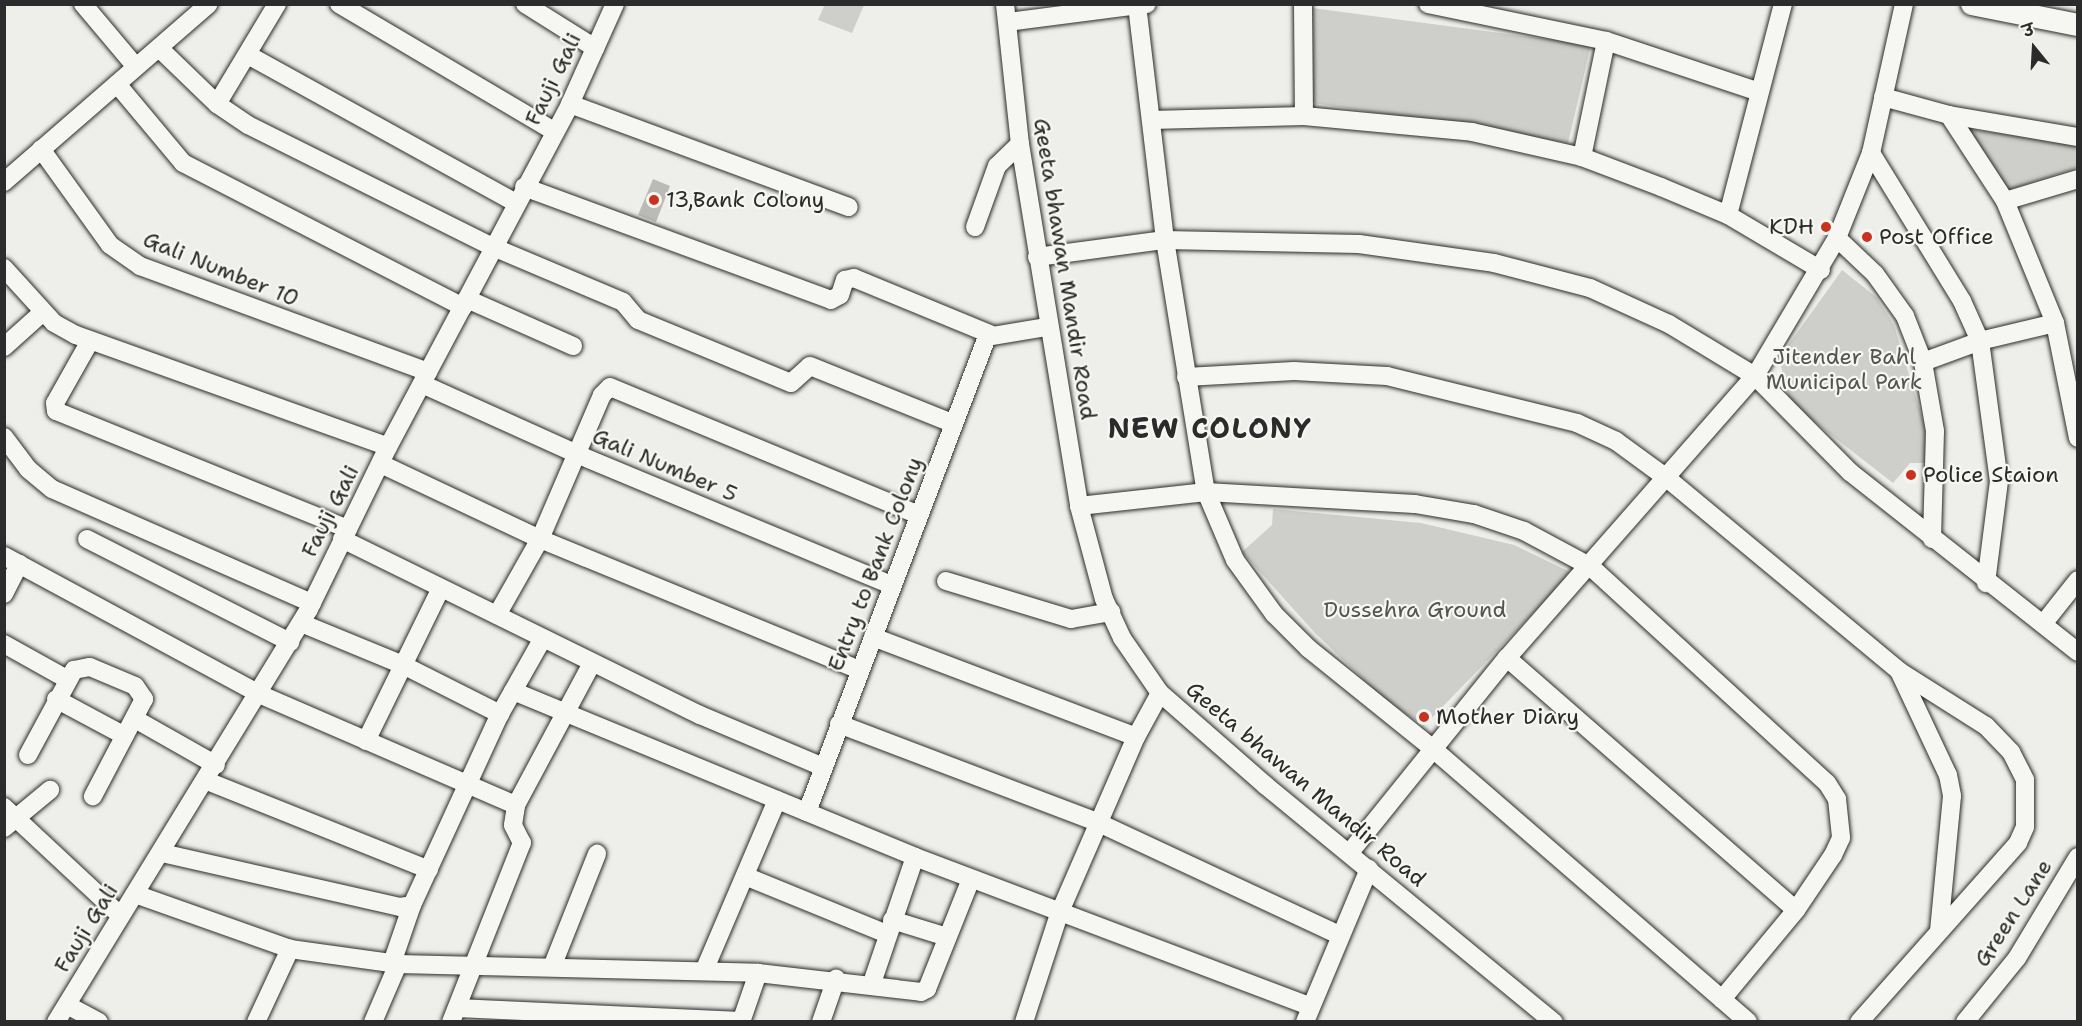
<!DOCTYPE html>
<meta charset="utf-8">
<style>
body{margin:0}
#map{position:relative;width:2082px;height:1026px;overflow:hidden;background:#eeeeea;font-family:"Shantell Sans","Playpen Sans Deva",sans-serif}
div>[style]{position:absolute}
.green>*{inset:0;background:#cececa}
.building>*{inset:0;background:#babab7}
.roads{filter:drop-shadow(0 0 2px #2b2b2b) drop-shadow(0 0 2px #2b2b2b)}
.minor>*{height:18px;margin:-9px;padding:0 9px;transform-origin:9px;border-radius:9px;background:#f6f6f2}
.tertiary>*{height:22px;margin:-11px;padding:0 11px;transform-origin:11px;border-radius:11px;background:#f6f6f2}
.dots>*{width:16px;height:16px;translate:-50% -50%;box-sizing:border-box;border:3px solid #f6f6f2;border-radius:50%}
span{translate:-50% -50%;white-space:nowrap;text-align:center;line-height:1.15;-webkit-text-stroke:4.5px #f6f6f2;paint-order:stroke}
.street-label{font-size:22px;color:#2b2b2b}
.poi-label{font-size:22px;color:#2b2b2b}
.left{translate:0 -50%;text-align:left}
.right{translate:-100% -50%;text-align:right}
.park-label{font-size:22px;color:#545453}
.district-label{font-size:28px;color:#2b2b2b;font-weight:700;letter-spacing:1.5px}
.frame{position:absolute;inset:0;border:6px solid #2b2b2b;pointer-events:none}
.north{position:absolute;left:2004px;top:18px;width:60px;height:60px;-webkit-text-stroke:4px #f6f6f2;paint-order:stroke;rotate:342deg;font-size:16px;font-weight:700;line-height:24px;text-align:center;color:#2b2b2b}
.north::after{content:'';display:block;margin:auto;width:21px;height:27px;background:#2b2b2b;clip-path:polygon(50% 0,100% 100%,50% 72%,0 100%)}
</style>
<div id="map">
<div class="green">
<i style="clip-path:polygon(825px 4px,864px 4px,864px 5px,852px 33px,818px 20px)"></i>
<i style="clip-path:polygon(1312px 8px,1591px 45px,1568px 143px,1313px 103px)"></i>
<i style="clip-path:polygon(1965px 129px,2077px 144px,2077px 168px,2009px 190px)"></i>
<i style="clip-path:polygon(1842px 270px,1876px 297px,1894px 325px,1924px 424px,1928px 463px,1910px 463px,1893px 483px,1790px 403px,1779px 358px)"></i>
<i style="clip-path:polygon(1273px 509px,1421px 523px,1514px 545px,1572px 573px,1424px 726px,1383px 698px,1315px 633px,1242px 552px,1272px 525px)"></i>
</div>
<div class="building">
<i style="clip-path:polygon(653px 179px,670px 186px,656px 222px,638px 215px)"></i>
</div>
<div class="roads">
<div class="minor">
<i style="left:83px;top:4px;width:82px;rotate:49.9deg"></i>
<i style="left:339px;top:4px;width:250px;rotate:30.6deg"></i>
<i style="left:525px;top:4px;width:83px;rotate:32.2deg"></i>
<i style="left:1005px;top:4px;width:141px;rotate:83.9deg"></i>
<i style="left:1020px;top:144px;width:367px;rotate:80.7deg"></i>
<i style="left:1079px;top:506px;width:96px;rotate:75deg"></i>
<i style="left:1104px;top:599px;width:43px;rotate:65.2deg"></i>
<i style="left:1122px;top:638px;width:67px;rotate:55.4deg"></i>
<i style="left:1160px;top:693px;width:140px;rotate:41.2deg"></i>
<i style="left:1265px;top:785px;width:374px;rotate:39.4deg"></i>
<i style="left:1303px;top:4px;width:112px;rotate:89.5deg"></i>
<i style="left:1428px;top:4px;width:182px;rotate:11.7deg"></i>
<i style="left:1606px;top:41px;width:161px;rotate:18.4deg"></i>
<i style="left:1137px;top:5px;width:237px;rotate:83.2deg"></i>
<i style="left:1165px;top:240px;width:255px;rotate:80.8deg"></i>
<i style="left:1206px;top:492px;width:74px;rotate:66.9deg"></i>
<i style="left:1235px;top:560px;width:67px;rotate:54.2deg"></i>
<i style="left:1274px;top:614px;width:49px;rotate:45deg"></i>
<i style="left:1309px;top:649px;width:158px;rotate:38.8deg"></i>
<i style="left:1432px;top:748px;width:418px;rotate:40.9deg"></i>
<i style="left:1008px;top:22px;width:140px;rotate:-7.4deg"></i>
<i style="left:159px;top:48px;width:81px;rotate:44deg"></i>
<i style="left:217px;top:104px;width:37px;rotate:34deg"></i>
<i style="left:248px;top:125px;width:274px;rotate:26.5deg"></i>
<i style="left:493px;top:247px;width:141px;rotate:22.9deg"></i>
<i style="left:623px;top:302px;width:23px;rotate:50deg"></i>
<i style="left:638px;top:320px;width:165px;rotate:22.4deg"></i>
<i style="left:791px;top:383px;width:25px;rotate:-42deg"></i>
<i style="left:810px;top:366px;width:155px;rotate:21.9deg"></i>
<i style="left:248px;top:55px;width:306px;rotate:28.9deg"></i>
<i style="left:117px;top:84px;width:103px;rotate:50.1deg"></i>
<i style="left:183px;top:163px;width:315px;rotate:27.2deg"></i>
<i style="left:1883px;top:97px;width:68px;rotate:15.3deg"></i>
<i style="left:1949px;top:115px;width:103px;rotate:56.9deg"></i>
<i style="left:2005px;top:201px;width:132px;rotate:67.7deg"></i>
<i style="left:2055px;top:323px;width:117px;rotate:78.7deg"></i>
<i style="left:217px;top:104px;width:117px;rotate:-59deg"></i>
<i style="left:570px;top:104px;width:297px;rotate:20.3deg"></i>
<i style="left:1949px;top:115px;width:131px;rotate:9.7deg"></i>
<i style="left:1151px;top:120px;width:153px;rotate:-1.5deg"></i>
<i style="left:1304px;top:116px;width:169px;rotate:5.4deg"></i>
<i style="left:1472px;top:132px;width:113px;rotate:12.8deg"></i>
<i style="left:1582px;top:157px;width:85px;rotate:20.8deg"></i>
<i style="left:1661px;top:187px;width:73px;rotate:22.7deg"></i>
<i style="left:1728px;top:215px;width:108px;rotate:30.6deg"></i>
<i style="left:41px;top:149px;width:118px;rotate:54.3deg"></i>
<i style="left:110px;top:245px;width:37px;rotate:35deg"></i>
<i style="left:140px;top:266px;width:307px;rotate:20.2deg"></i>
<i style="left:1871px;top:153px;width:174px;rotate:58.4deg"></i>
<i style="left:1962px;top:301px;width:44px;rotate:65.8deg"></i>
<i style="left:1980px;top:341px;width:141px;rotate:82.3deg"></i>
<i style="left:1999px;top:481px;width:103px;rotate:97.3deg"></i>
<i style="left:1582px;top:157px;width:118px;rotate:-78.3deg"></i>
<i style="left:4px;top:182px;width:271px;rotate:-41deg"></i>
<i style="left:524px;top:187px;width:327px;rotate:20.2deg"></i>
<i style="left:831px;top:300px;width:10px;rotate:-29deg"></i>
<i style="left:840px;top:295px;width:16px;rotate:-72deg"></i>
<i style="left:845px;top:280px;width:9px;rotate:-13deg"></i>
<i style="left:854px;top:278px;width:147px;rotate:22.4deg"></i>
<i style="left:2005px;top:201px;width:76px;rotate:-16.8deg"></i>
<i style="left:1728px;top:215px;width:218px;rotate:-75.4deg"></i>
<i style="left:975px;top:227px;width:65px;rotate:-70.2deg"></i>
<i style="left:997px;top:166px;width:32px;rotate:-44deg"></i>
<i style="left:1837px;top:238px;width:52px;rotate:43.5deg"></i>
<i style="left:1875px;top:274px;width:52px;rotate:54.5deg"></i>
<i style="left:1905px;top:316px;width:49px;rotate:68.6deg"></i>
<i style="left:1923px;top:362px;width:70px;rotate:80.1deg"></i>
<i style="left:1935px;top:431px;width:108px;rotate:91.6deg"></i>
<i style="left:1037px;top:257px;width:129px;rotate:-7.6deg"></i>
<i style="left:1165px;top:240px;width:194px;rotate:1.2deg"></i>
<i style="left:1359px;top:244px;width:136px;rotate:8deg"></i>
<i style="left:1494px;top:263px;width:99px;rotate:14.6deg"></i>
<i style="left:1590px;top:288px;width:87px;rotate:24.5deg"></i>
<i style="left:1669px;top:324px;width:100px;rotate:31.2deg"></i>
<i style="left:1755px;top:376px;width:135px;rotate:45.3deg"></i>
<i style="left:1850px;top:472px;width:290px;rotate:38.3deg"></i>
<i style="left:4px;top:268px;width:74px;rotate:47.7deg"></i>
<i style="left:54px;top:323px;width:25px;rotate:29deg"></i>
<i style="left:76px;top:335px;width:331px;rotate:19.7deg"></i>
<i style="left:467px;top:299px;width:116px;rotate:23.9deg"></i>
<i style="left:90px;top:341px;width:71px;rotate:119.4deg"></i>
<i style="left:55px;top:403px;width:8px;rotate:83deg"></i>
<i style="left:56px;top:411px;width:315px;rotate:22deg"></i>
<i style="left:4px;top:347px;width:52px;rotate:-41.9deg"></i>
<i style="left:1923px;top:362px;width:61px;rotate:-20.2deg"></i>
<i style="left:1980px;top:341px;width:77px;rotate:-13.5deg"></i>
<i style="left:1186px;top:377px;width:108px;rotate:-3.2deg"></i>
<i style="left:1294px;top:371px;width:93px;rotate:3.1deg"></i>
<i style="left:1387px;top:376px;width:196px;rotate:13.9deg"></i>
<i style="left:1577px;top:423px;width:43px;rotate:24.8deg"></i>
<i style="left:1616px;top:441px;width:64px;rotate:36.2deg"></i>
<i style="left:1668px;top:479px;width:300px;rotate:39.7deg"></i>
<i style="left:1899px;top:671px;width:103px;rotate:32.3deg"></i>
<i style="left:1986px;top:726px;width:36px;rotate:46deg"></i>
<i style="left:2011px;top:752px;width:31px;rotate:63deg"></i>
<i style="left:2025px;top:780px;width:47px;rotate:90deg"></i>
<i style="left:2025px;top:827px;width:17px;rotate:114deg"></i>
<i style="left:2018px;top:843px;width:239px;rotate:131.6deg"></i>
<i style="left:422px;top:384px;width:172px;rotate:24.3deg"></i>
<i style="left:579px;top:455px;width:339px;rotate:22.6deg"></i>
<i style="left:4px;top:437px;width:40px;rotate:53deg"></i>
<i style="left:28px;top:469px;width:31px;rotate:40deg"></i>
<i style="left:52px;top:489px;width:284px;rotate:23.7deg"></i>
<i style="left:381px;top:464px;width:176px;rotate:25.3deg"></i>
<i style="left:540px;top:539px;width:346px;rotate:22.3deg"></i>
<i style="left:1079px;top:506px;width:128px;rotate:-6.3deg"></i>
<i style="left:1206px;top:492px;width:209px;rotate:3.3deg"></i>
<i style="left:1415px;top:504px;width:60px;rotate:9.6deg"></i>
<i style="left:1474px;top:514px;width:53px;rotate:18.8deg"></i>
<i style="left:1524px;top:531px;width:76px;rotate:28.2deg"></i>
<i style="left:1591px;top:567px;width:320px;rotate:42.5deg"></i>
<i style="left:1827px;top:783px;width:19px;rotate:58deg"></i>
<i style="left:1837px;top:799px;width:39px;rotate:84deg"></i>
<i style="left:1841px;top:838px;width:19px;rotate:115deg"></i>
<i style="left:1833px;top:855px;width:66px;rotate:123.9deg"></i>
<i style="left:1796px;top:910px;width:116px;rotate:129.7deg"></i>
<i style="left:87px;top:539px;width:228px;rotate:26.9deg"></i>
<i style="left:342px;top:539px;width:399px;rotate:26.2deg"></i>
<i style="left:700px;top:715px;width:134px;rotate:22.9deg"></i>
<i style="left:4px;top:556px;width:290px;rotate:28.4deg"></i>
<i style="left:259px;top:694px;width:280px;rotate:23.4deg"></i>
<i style="left:946px;top:581px;width:131px;rotate:16.9deg"></i>
<i style="left:1071px;top:619px;width:41px;rotate:-9.9deg"></i>
<i style="left:4px;top:594px;width:34px;rotate:-63deg"></i>
<i style="left:497px;top:615px;width:87px;rotate:-60.5deg"></i>
<i style="left:540px;top:539px;width:157px;rotate:-66.7deg"></i>
<i style="left:602px;top:395px;width:11px;rotate:-45deg"></i>
<i style="left:610px;top:387px;width:334px;rotate:22.5deg"></i>
<i style="left:301px;top:623px;width:110px;rotate:22.4deg"></i>
<i style="left:403px;top:665px;width:109px;rotate:26.8deg"></i>
<i style="left:2043px;top:624px;width:56px;rotate:-51.5deg"></i>
<i style="left:873px;top:637px;width:281px;rotate:20.8deg"></i>
<i style="left:4px;top:644px;width:72px;rotate:29.1deg"></i>
<i style="left:1507px;top:658px;width:383px;rotate:41.1deg"></i>
<i style="left:1899px;top:671px;width:115px;rotate:64.8deg"></i>
<i style="left:1948px;top:775px;width:21px;rotate:79deg"></i>
<i style="left:1952px;top:796px;width:136px;rotate:95.5deg"></i>
<i style="left:513px;top:691px;width:435px;rotate:22.4deg"></i>
<i style="left:915px;top:857px;width:421px;rotate:20.7deg"></i>
<i style="left:56px;top:699px;width:78px;rotate:28.2deg"></i>
<i style="left:135px;top:719px;width:93px;rotate:29.6deg"></i>
<i style="left:839px;top:724px;width:278px;rotate:20.8deg"></i>
<i style="left:1099px;top:823px;width:265px;rotate:25deg"></i>
<i style="left:366px;top:741px;width:170px;rotate:-63.9deg"></i>
<i style="left:28px;top:755px;width:97px;rotate:-61.6deg"></i>
<i style="left:74px;top:670px;width:16px;rotate:-11deg"></i>
<i style="left:90px;top:667px;width:49px;rotate:22.9deg"></i>
<i style="left:135px;top:686px;width:16px;rotate:55deg"></i>
<i style="left:144px;top:699px;width:110px;rotate:117.7deg"></i>
<i style="left:207px;top:781px;width:239px;rotate:21.8deg"></i>
<i style="left:4px;top:807px;width:158px;rotate:43deg"></i>
<i style="left:807px;top:812px;width:508px;rotate:-69.25deg"></i>
<i style="left:987px;top:337px;width:61px;rotate:-9.5deg"></i>
<i style="left:4px;top:828px;width:60px;rotate:-39.6deg"></i>
<i style="left:1351px;top:851px;width:248px;rotate:-51.1deg"></i>
<i style="left:1507px;top:658px;width:376px;rotate:-48.7deg"></i>
<i style="left:1755px;top:376px;width:161px;rotate:-59.3deg"></i>
<i style="left:1837px;top:238px;width:92px;rotate:-68.2deg"></i>
<i style="left:1871px;top:153px;width:153px;rotate:-77.5deg"></i>
<i style="left:162px;top:853px;width:244px;rotate:12.8deg"></i>
<i style="left:400px;top:907px;width:12px;rotate:-9deg"></i>
<i style="left:412px;top:905px;width:210px;rotate:-65.3deg"></i>
<i style="left:500px;top:714px;width:87px;rotate:-60.5deg"></i>
<i style="left:745px;top:876px;width:153px;rotate:22.2deg"></i>
<i style="left:135px;top:894px;width:164px;rotate:19.5deg"></i>
<i style="left:290px;top:949px;width:109px;rotate:7.9deg"></i>
<i style="left:398px;top:964px;width:360px;rotate:1.4deg"></i>
<i style="left:758px;top:973px;width:164px;rotate:6.6deg"></i>
<i style="left:921px;top:992px;width:7px;rotate:-27deg"></i>
<i style="left:927px;top:989px;width:118px;rotate:-68.2deg"></i>
<i style="left:892px;top:920px;width:58px;rotate:17.2deg"></i>
<i style="left:392px;top:963px;width:61px;rotate:-71deg"></i>
<i style="left:552px;top:967px;width:122px;rotate:-68.3deg"></i>
<i style="left:704px;top:971px;width:186px;rotate:-66.9deg"></i>
<i style="left:872px;top:983px;width:133px;rotate:-71.2deg"></i>
<i style="left:67px;top:1005px;width:36px;rotate:28deg"></i>
<i style="left:457px;top:1008px;width:284px;rotate:2.6deg"></i>
<i style="left:56px;top:1022px;width:484px;rotate:-58.5deg"></i>
<i style="left:309px;top:609px;width:180px;rotate:-64deg"></i>
<i style="left:388px;top:447px;width:388px;rotate:-62deg"></i>
<i style="left:570px;top:104px;width:110px;rotate:-65.8deg"></i>
<i style="left:256px;top:1022px;width:81px;rotate:-65deg"></i>
<i style="left:373px;top:1022px;width:63px;rotate:-66.7deg"></i>
<i style="left:451px;top:1022px;width:193px;rotate:-68.4deg"></i>
<i style="left:522px;top:843px;width:20px;rotate:-117deg"></i>
<i style="left:513px;top:825px;width:20px;rotate:-81deg"></i>
<i style="left:516px;top:805px;width:161px;rotate:-61.8deg"></i>
<i style="left:741px;top:1022px;width:52px;rotate:-70.9deg"></i>
<i style="left:821px;top:1022px;width:46px;rotate:-70.8deg"></i>
<i style="left:1024px;top:1022px;width:114px;rotate:-72deg"></i>
<i style="left:1059px;top:914px;width:193px;rotate:-66.5deg"></i>
<i style="left:1136px;top:737px;width:50px;rotate:-61.4deg"></i>
<i style="left:1305px;top:1022px;width:166px;rotate:-67.3deg"></i>
<i style="left:1965px;top:1022px;width:82px;rotate:-50.9deg"></i>
<i style="left:2017px;top:958px;width:118px;rotate:-58.9deg"></i>
</div>
<div class="tertiary">
<i style="left:1972px;top:4px;width:108px;rotate:11.2deg"></i>
</div>
</div>
<div class="dots">
<i style="left:654px;top:200px;background:#c8321e"></i>
<i style="left:1826px;top:227px;background:#c8321e"></i>
<i style="left:1867px;top:237px;background:#c8321e"></i>
<i style="left:1911px;top:475px;background:#c8321e"></i>
<i style="left:1424px;top:717px;background:#c8321e"></i>
</div>
<div class="street-label">
<span style="left:553px;top:79px;rotate:-64deg">Fauji Gali</span>
<span style="left:221px;top:269px;rotate:22deg">Gali Number 10</span>
<span style="left:1065px;top:269px;rotate:81deg">Geeta bhawan Mandir Road</span>
<span style="left:665px;top:465px;rotate:23deg">Gali Number 5</span>
<span style="left:330px;top:511px;rotate:-63deg">Fauji Gali</span>
<span style="left:875px;top:564px;rotate:-69deg">Entry to Bank Colony</span>
<span style="left:1306px;top:784px;rotate:40deg">Geeta bhawan Mandir Road</span>
<span style="left:2013px;top:913px;rotate:-57deg">Green Lane</span>
<span style="left:86px;top:928px;rotate:-58deg">Fauji Gali</span>
</div>
<div class="poi-label">
<span class="left" style="left:666px;top:200px">13,Bank Colony</span>
<span class="right" style="left:1814px;top:227px">KDH</span>
<span class="left" style="left:1879px;top:237px">Post Office</span>
<span class="left" style="left:1923px;top:475px">Police Staion</span>
<span class="left" style="left:1436px;top:717px">Mother Diary</span>
</div>
<div class="park-label">
<span style="left:1844px;top:369px">Jitender Bahl<br>Municipal Park</span>
<span style="left:1415px;top:610px">Dussehra Ground</span>
</div>
<div class="district-label">
<span style="left:1210px;top:428px">NEW COLONY</span>
</div>
<div class="frame"></div>
<div class="north">उ</div>
</div>
